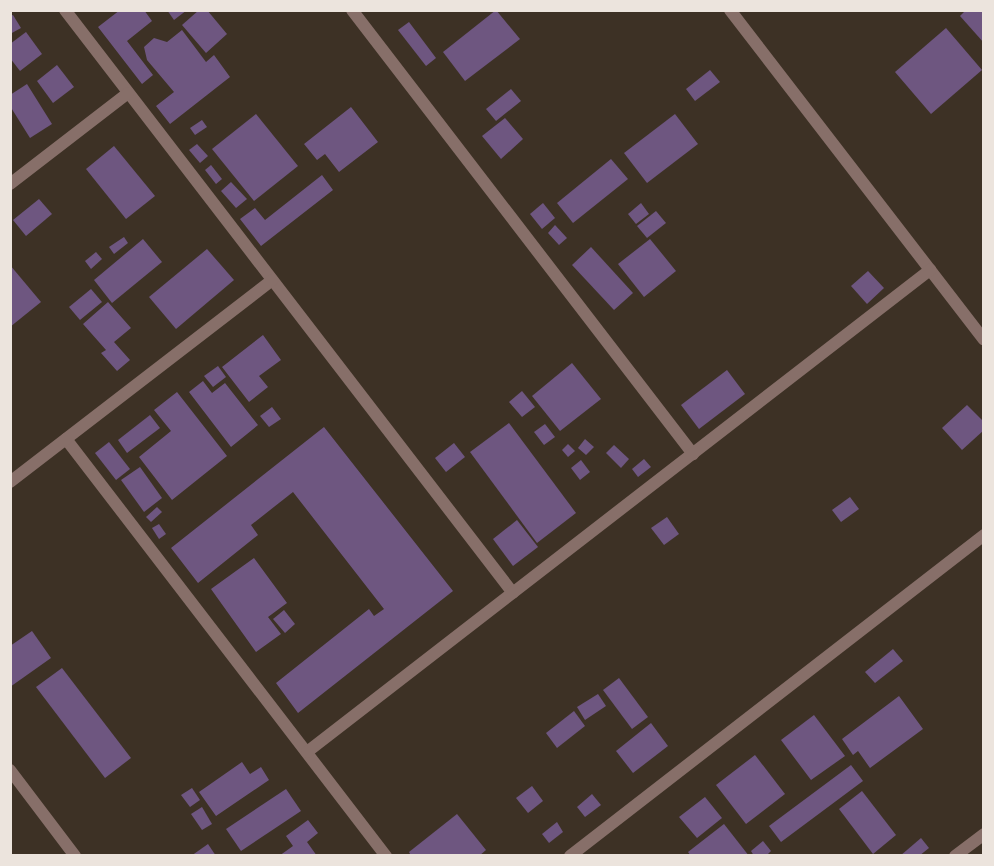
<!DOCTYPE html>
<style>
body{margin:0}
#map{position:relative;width:994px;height:866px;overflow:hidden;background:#3d3125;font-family:"Public Sans",sans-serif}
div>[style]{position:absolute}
.building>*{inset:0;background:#6e5680}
.street>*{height:12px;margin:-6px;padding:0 6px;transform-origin:6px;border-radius:6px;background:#876f69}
span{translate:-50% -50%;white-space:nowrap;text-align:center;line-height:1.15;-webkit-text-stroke:4.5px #3d3125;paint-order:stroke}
.frame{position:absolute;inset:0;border:12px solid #ece4dd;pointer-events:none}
</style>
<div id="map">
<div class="building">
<i style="clip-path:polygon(120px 10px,144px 10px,152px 21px,127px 41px,153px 75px,142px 84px,98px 27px)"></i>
<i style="clip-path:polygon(167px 10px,187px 10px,174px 20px)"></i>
<i style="clip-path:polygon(199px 10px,207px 10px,227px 34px,206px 53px,182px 25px)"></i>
<i style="clip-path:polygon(496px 10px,520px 39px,465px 81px,443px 52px)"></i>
<i style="clip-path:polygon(966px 10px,984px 10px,984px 43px,960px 16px)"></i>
<i style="clip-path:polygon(13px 15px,21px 28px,10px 34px,10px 16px)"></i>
<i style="clip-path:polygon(409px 22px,436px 58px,426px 66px,398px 30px)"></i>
<i style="clip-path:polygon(946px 28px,982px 70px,931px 114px,895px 72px)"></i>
<i style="clip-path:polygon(182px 30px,206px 62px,214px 55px,230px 77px,170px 124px,156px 106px,174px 92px,147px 60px,144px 47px,154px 38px,167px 42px)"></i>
<i style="clip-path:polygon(26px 32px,42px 54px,20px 71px,10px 58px,10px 44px)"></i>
<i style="clip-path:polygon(57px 65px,74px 87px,53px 103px,37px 81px)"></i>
<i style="clip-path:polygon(710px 70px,720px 82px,695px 101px,686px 89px)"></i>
<i style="clip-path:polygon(27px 84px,52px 124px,30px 138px,10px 106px,10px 95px)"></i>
<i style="clip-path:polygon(511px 89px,521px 101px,496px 121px,486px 109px)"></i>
<i style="clip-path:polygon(351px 107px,378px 142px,339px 172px,325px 154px,317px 160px,304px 144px)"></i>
<i style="clip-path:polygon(256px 114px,298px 166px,254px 201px,212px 149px)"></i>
<i style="clip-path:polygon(675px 114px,698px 144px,647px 183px,624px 153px)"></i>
<i style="clip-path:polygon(505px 118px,523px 139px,501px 159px,482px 136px)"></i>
<i style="clip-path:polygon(202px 120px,207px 127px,195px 135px,190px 128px)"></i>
<i style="clip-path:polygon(197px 144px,208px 156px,200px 163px,189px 150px)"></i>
<i style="clip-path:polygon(114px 146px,155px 196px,126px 219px,86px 169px)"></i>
<i style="clip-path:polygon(611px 159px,628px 179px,573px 223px,557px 203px)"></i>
<i style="clip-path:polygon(211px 165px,222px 179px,216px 184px,205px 170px)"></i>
<i style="clip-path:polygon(322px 175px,333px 190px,261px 246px,240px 219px,255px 208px,265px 220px)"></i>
<i style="clip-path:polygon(231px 182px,247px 199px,236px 208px,221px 191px)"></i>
<i style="clip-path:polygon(39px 199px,52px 214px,26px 236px,13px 220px)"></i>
<i style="clip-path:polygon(543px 203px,555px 218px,542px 229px,530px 214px)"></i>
<i style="clip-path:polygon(641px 203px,649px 214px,636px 224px,628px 214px)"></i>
<i style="clip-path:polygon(656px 211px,666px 223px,647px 238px,637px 226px)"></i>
<i style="clip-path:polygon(555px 225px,567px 238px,559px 245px,548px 233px)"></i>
<i style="clip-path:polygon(124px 237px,128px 243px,114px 254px,109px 247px)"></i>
<i style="clip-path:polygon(143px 239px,162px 262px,112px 303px,94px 280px)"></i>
<i style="clip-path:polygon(650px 239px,676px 271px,644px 297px,618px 264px)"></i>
<i style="clip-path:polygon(591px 247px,633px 293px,614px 310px,572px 265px)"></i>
<i style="clip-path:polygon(207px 249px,234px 280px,176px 329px,149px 297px)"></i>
<i style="clip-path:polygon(96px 252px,102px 259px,91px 269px,85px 261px)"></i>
<i style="clip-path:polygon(10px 265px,41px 302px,10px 327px)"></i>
<i style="clip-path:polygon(868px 271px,884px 288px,867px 304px,851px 286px)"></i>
<i style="clip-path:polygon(91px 289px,102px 302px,80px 320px,69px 307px)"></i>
<i style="clip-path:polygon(108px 302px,131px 328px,114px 342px,130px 360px,117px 371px,101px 353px,106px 350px,83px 324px)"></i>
<i style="clip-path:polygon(263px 335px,281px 360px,259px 376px,268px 387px,249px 402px,222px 367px)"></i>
<i style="clip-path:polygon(572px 363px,601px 399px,560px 431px,532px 396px)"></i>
<i style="clip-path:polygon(218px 366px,226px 377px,213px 387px,204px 376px)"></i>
<i style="clip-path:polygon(727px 370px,745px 394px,699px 429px,681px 405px)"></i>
<i style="clip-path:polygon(203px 381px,212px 393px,225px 383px,258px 425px,231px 447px,189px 392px)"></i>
<i style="clip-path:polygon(522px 391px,535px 407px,522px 417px,509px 402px)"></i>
<i style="clip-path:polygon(177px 392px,227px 456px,172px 500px,139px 457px,171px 431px,154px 410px)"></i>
<i style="clip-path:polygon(967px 405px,984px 422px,984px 430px,962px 450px,942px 428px)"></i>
<i style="clip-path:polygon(272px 407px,281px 419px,269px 427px,260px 416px)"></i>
<i style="clip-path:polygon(150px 415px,160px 428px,127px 453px,118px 440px)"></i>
<i style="clip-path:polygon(509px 423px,576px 513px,537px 543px,470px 452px)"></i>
<i style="clip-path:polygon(545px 424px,555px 437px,544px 445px,534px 432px)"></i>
<i style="clip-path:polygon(324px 427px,453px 591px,298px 713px,276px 683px,369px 609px,374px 616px,384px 609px,293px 492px,251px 525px,258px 535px,198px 583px,171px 548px)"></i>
<i style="clip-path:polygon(585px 439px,594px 447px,586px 455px,578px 448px)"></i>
<i style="clip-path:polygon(109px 442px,130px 469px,116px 480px,95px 453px)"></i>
<i style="clip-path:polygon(454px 443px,465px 457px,446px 472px,435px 458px)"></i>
<i style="clip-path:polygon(568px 444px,575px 451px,568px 457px,562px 450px)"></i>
<i style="clip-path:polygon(614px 445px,629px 459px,621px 468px,606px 453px)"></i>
<i style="clip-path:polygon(644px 459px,651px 467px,638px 477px,632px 469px)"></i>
<i style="clip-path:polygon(581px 460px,590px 472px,580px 480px,571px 468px)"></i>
<i style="clip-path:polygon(140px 467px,162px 498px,144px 512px,121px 480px)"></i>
<i style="clip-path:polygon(850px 497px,859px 509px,841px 522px,832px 510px)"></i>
<i style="clip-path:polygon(157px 507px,162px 512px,151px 522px,146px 517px)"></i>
<i style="clip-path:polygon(667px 517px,679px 534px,664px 545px,651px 528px)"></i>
<i style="clip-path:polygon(517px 520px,538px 547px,513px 566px,493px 539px)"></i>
<i style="clip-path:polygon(159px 524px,166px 534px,159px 539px,152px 528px)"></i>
<i style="clip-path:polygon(254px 558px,287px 603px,268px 617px,281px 634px,256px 652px,211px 589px)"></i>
<i style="clip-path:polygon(284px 610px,295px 624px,285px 633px,273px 619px)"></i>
<i style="clip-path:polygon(32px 631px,51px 658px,10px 687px,10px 646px)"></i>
<i style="clip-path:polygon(893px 649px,903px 661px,875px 683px,865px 672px)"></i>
<i style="clip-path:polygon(62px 668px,131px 758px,105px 778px,36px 687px)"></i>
<i style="clip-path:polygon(619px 678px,648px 717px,632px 729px,603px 690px)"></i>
<i style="clip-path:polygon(598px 694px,606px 706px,585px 720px,577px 707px)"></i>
<i style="clip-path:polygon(899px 696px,923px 729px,870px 768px,858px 751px,853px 755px,842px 739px)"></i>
<i style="clip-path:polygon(574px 711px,585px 726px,557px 748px,546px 733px)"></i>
<i style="clip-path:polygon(814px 715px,845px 756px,811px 780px,781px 740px)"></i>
<i style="clip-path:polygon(651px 723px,668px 746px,633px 773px,616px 751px)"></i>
<i style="clip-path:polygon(755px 755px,785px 794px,746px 824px,716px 785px)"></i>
<i style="clip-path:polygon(242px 762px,250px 774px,261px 767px,269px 780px,216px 816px,199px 792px)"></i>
<i style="clip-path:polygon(851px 765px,863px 781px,781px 842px,769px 826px)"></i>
<i style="clip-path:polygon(532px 786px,543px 801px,528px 813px,516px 798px)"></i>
<i style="clip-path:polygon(192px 788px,200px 800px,190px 807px,181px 795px)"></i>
<i style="clip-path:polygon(286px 789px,301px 811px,241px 851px,226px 829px)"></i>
<i style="clip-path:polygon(862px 791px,896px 835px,873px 854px,839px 809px)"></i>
<i style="clip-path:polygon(592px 794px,601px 805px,585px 817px,577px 807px)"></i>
<i style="clip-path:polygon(705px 797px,722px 818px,697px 838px,679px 817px)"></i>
<i style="clip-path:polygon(202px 807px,212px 824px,202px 830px,191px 814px)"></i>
<i style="clip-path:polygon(457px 814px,486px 850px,479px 856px,411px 856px,409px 852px)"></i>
<i style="clip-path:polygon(308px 820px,318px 833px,307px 842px,317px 856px,279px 856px,293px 846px,286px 836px)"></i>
<i style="clip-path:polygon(557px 822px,563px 832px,549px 843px,542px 834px)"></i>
<i style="clip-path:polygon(724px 824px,749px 856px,691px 856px,688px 852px)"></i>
<i style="clip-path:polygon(921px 838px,929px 848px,919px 856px,900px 856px)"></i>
<i style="clip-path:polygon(763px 841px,771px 851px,766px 856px,754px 856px,751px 851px)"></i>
<i style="clip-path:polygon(208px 844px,216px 856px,191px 856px)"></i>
</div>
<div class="street">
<i style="left:65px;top:10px;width:735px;rotate:52.46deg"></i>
<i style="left:352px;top:10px;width:560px;rotate:52.48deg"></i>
<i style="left:730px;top:10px;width:416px;rotate:52.4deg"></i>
<i style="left:10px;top:184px;width:149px;rotate:-37.6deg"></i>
<i style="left:66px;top:439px;width:526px;rotate:52.5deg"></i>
<i style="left:10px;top:482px;width:331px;rotate:-37.6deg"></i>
<i style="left:307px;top:752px;width:788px;rotate:-37.73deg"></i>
<i style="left:10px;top:770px;width:108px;rotate:52.9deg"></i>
<i style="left:570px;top:856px;width:524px;rotate:-37.79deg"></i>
<i style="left:955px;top:856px;width:36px;rotate:-37deg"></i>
</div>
<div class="frame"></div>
</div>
